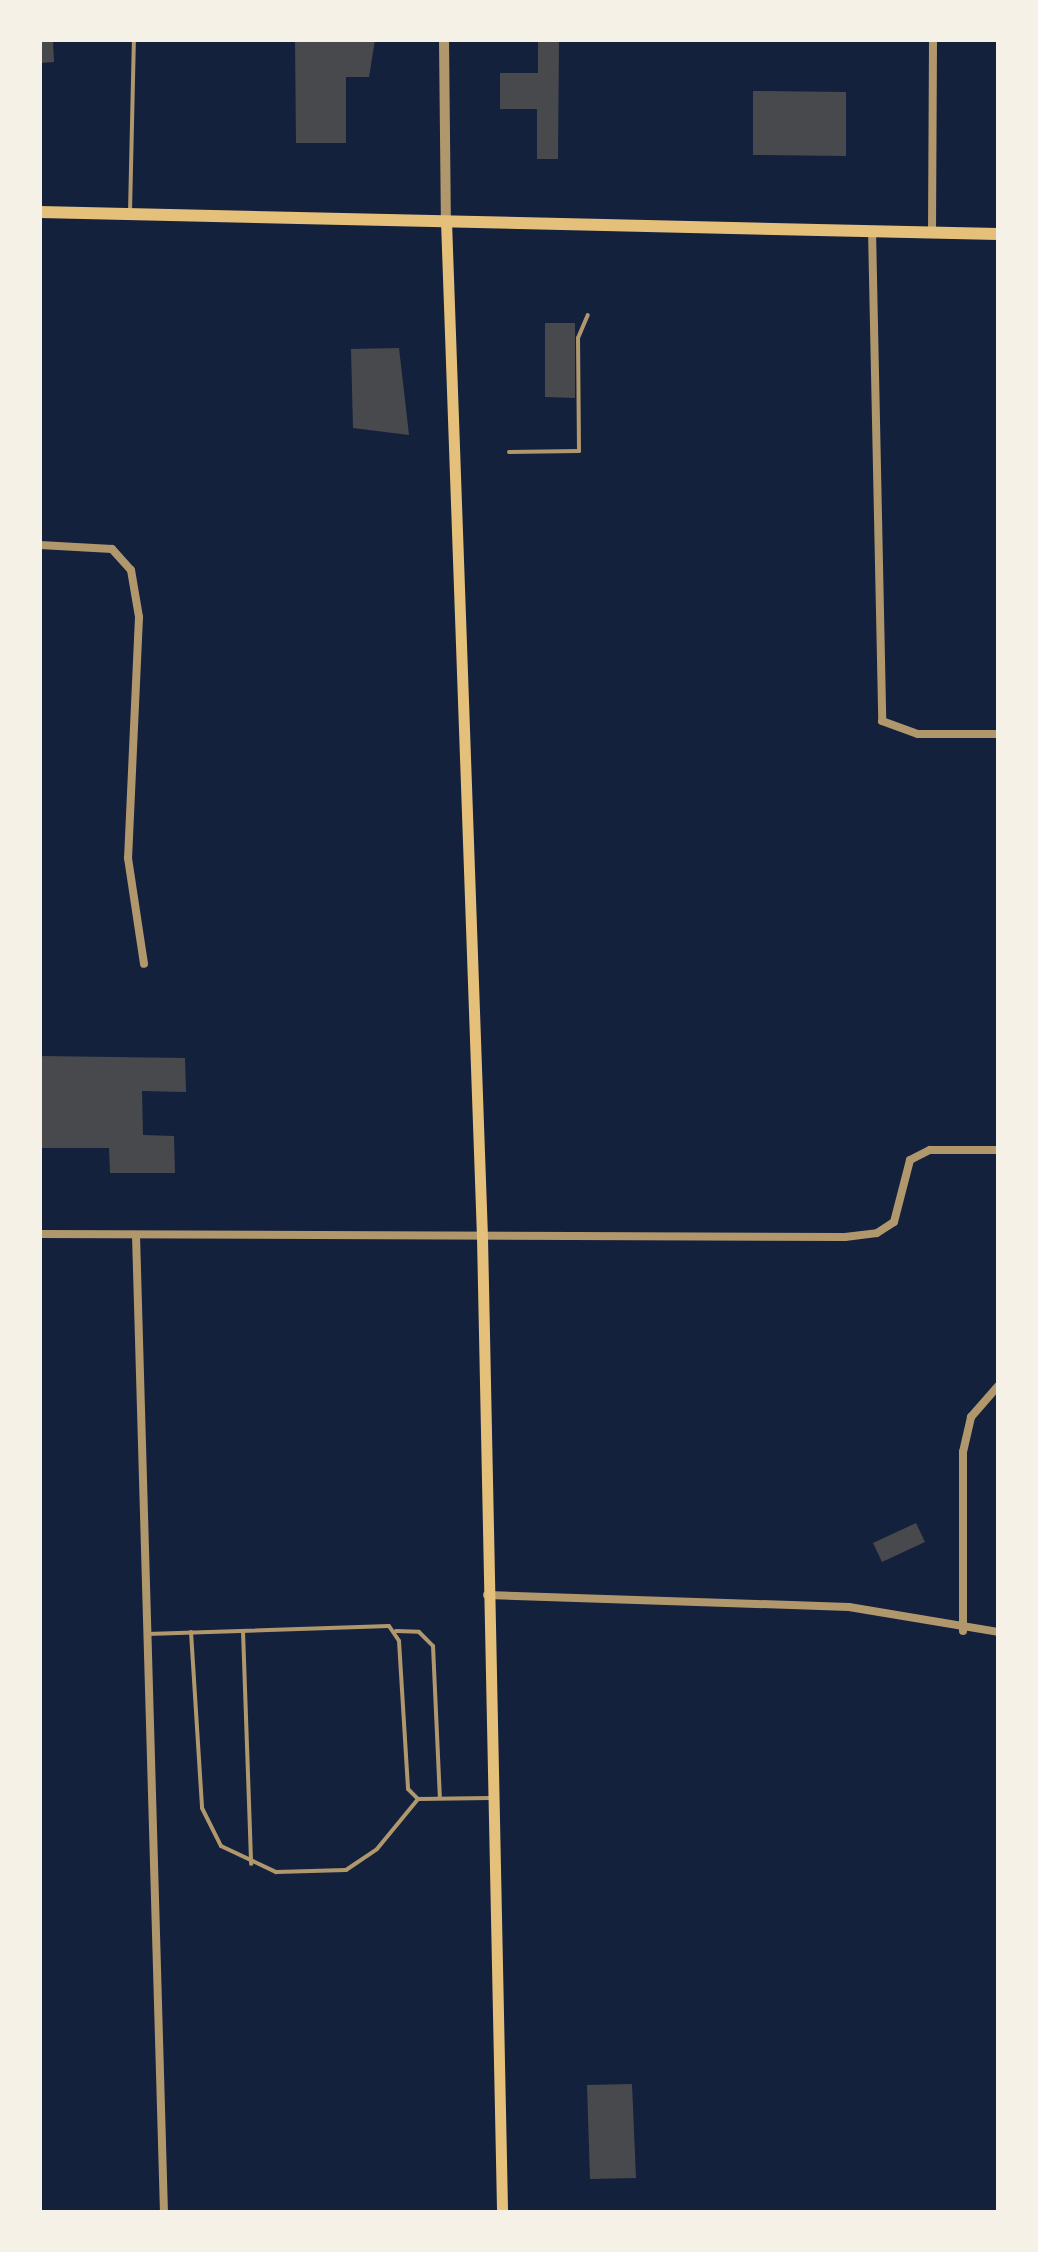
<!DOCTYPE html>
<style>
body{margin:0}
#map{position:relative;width:1038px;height:2252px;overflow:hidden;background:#14213d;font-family:Ubuntu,sans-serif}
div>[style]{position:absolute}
.building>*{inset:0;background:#48494c}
.service>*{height:4px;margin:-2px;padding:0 2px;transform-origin:2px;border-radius:2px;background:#b1986c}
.minor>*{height:8px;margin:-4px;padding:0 4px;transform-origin:4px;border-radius:4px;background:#b1986c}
.tertiary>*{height:10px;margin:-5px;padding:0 5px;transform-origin:5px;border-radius:5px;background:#b1986c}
.secondary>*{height:11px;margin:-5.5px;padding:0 5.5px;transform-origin:5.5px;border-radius:5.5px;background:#e5c07b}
.primary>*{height:12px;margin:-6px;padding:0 6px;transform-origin:6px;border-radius:6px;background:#e5c07b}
span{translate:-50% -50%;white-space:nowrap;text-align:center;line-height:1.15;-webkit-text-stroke:6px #f6f1e7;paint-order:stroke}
.frame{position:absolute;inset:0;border:42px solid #f6f1e7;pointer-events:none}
</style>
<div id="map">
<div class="building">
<i style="clip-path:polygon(40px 40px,53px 40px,54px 62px,40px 63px)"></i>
<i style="clip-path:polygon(295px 40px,375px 40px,369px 77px,346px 77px,346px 143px,296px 143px)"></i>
<i style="clip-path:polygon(538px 40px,559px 40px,558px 159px,537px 159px,537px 109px,500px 109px,500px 73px,538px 73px)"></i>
<i style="clip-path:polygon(753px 91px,846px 92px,846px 156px,753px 155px)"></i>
<i style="clip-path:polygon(545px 323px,575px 323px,575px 398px,545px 397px)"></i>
<i style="clip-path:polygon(399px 348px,409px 435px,353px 428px,351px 349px)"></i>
<i style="clip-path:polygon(40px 1056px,185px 1058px,186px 1092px,142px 1091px,143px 1135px,174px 1136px,175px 1173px,110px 1173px,109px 1148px,40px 1148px)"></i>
<i style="clip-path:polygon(916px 1523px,925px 1542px,882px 1562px,873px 1543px)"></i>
<i style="clip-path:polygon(632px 2084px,636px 2178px,590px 2179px,587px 2085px)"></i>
</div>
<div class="service">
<i style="left:130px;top:212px;width:172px;rotate:-88.7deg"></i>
<i style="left:509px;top:452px;width:70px;rotate:-0.8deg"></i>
<i style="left:579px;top:451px;width:113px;rotate:-90.5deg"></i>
<i style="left:578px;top:338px;width:25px;rotate:-67deg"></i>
<i style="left:243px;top:1631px;width:233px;rotate:88deg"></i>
<i style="left:396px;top:1631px;width:23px;rotate:2deg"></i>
<i style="left:419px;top:1632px;width:20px;rotate:45deg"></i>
<i style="left:433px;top:1646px;width:152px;rotate:87.4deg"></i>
<i style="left:191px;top:1632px;width:176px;rotate:86.4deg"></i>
<i style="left:202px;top:1808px;width:42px;rotate:63.4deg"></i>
<i style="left:221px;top:1846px;width:61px;rotate:25.3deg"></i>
<i style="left:276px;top:1872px;width:70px;rotate:-1.6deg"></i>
<i style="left:346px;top:1870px;width:37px;rotate:-34deg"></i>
<i style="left:377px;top:1849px;width:65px;rotate:-50.6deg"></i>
<i style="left:147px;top:1634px;width:242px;rotate:-1.9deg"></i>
<i style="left:389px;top:1626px;width:18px;rotate:56deg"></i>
<i style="left:399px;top:1641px;width:148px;rotate:86.5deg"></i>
<i style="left:408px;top:1789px;width:14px;rotate:45deg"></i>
<i style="left:418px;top:1799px;width:72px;rotate:-0.8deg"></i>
</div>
<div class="minor">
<i style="left:872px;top:230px;width:491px;rotate:88.8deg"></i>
<i style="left:882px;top:721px;width:38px;rotate:20deg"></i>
<i style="left:918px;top:734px;width:80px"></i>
<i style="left:932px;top:232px;width:192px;rotate:-89.7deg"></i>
<i style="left:40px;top:545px;width:72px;rotate:3.2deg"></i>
<i style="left:112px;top:549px;width:28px;rotate:48deg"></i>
<i style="left:131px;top:570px;width:48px;rotate:80.3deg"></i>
<i style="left:139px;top:617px;width:241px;rotate:92.6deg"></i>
<i style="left:128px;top:858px;width:107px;rotate:81.4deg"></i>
<i style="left:40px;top:1234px;width:805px;rotate:0.21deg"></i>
<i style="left:845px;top:1237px;width:32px;rotate:-7deg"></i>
<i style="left:877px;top:1233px;width:20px;rotate:-33deg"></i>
<i style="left:894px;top:1222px;width:64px;rotate:-75.5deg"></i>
<i style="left:910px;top:1160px;width:22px;rotate:-27deg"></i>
<i style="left:930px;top:1150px;width:68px"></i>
<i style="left:136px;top:1235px;width:977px;rotate:88.36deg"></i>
<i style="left:487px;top:1595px;width:362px;rotate:1.9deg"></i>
<i style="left:849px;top:1607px;width:151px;rotate:9.5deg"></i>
<i style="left:963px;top:1631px;width:179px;rotate:-90deg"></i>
<i style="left:963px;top:1452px;width:36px;rotate:-77deg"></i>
<i style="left:971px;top:1417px;width:41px;rotate:-48.9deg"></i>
</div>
<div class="tertiary">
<i style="left:444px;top:40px;width:181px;rotate:89.4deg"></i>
</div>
<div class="secondary">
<i style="left:446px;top:221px;width:1017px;rotate:87.97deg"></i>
<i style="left:482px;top:1237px;width:975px;rotate:88.82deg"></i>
</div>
<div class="primary">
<i style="left:40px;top:212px;width:958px;rotate:1.32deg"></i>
</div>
<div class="frame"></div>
</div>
